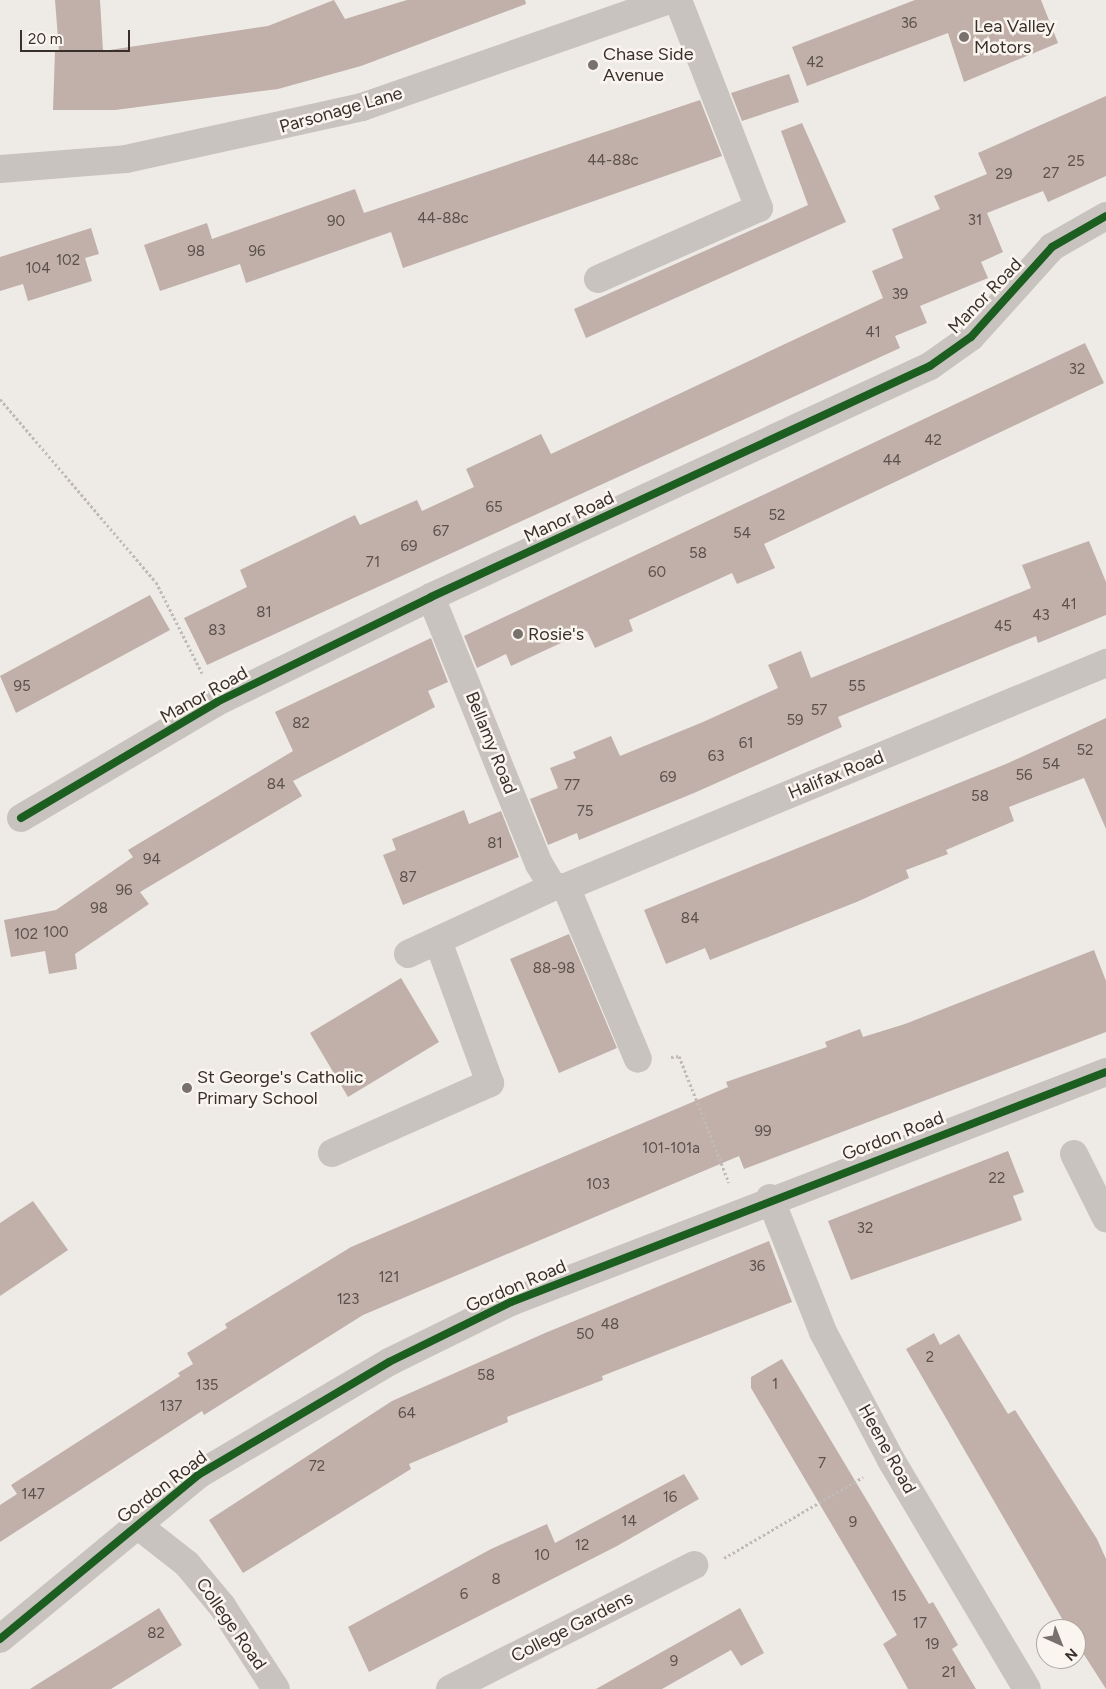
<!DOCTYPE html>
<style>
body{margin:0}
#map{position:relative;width:1106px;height:1689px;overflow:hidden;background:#eeeae6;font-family:Figtree,sans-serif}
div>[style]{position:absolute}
.building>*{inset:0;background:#c0b0a9}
.path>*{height:3px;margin-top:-1.5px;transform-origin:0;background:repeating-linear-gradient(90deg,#c1bbb6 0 2.5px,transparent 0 5px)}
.minor>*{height:28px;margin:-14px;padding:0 14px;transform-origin:14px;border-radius:14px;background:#c8c3be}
.cycleway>*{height:8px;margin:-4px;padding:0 4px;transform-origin:4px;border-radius:4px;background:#1b5e20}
.dots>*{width:14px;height:14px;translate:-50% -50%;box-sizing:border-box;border:2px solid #faf5ee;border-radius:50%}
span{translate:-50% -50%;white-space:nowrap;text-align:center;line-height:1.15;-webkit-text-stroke:5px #faf5ee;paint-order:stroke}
.number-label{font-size:15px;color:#5b504b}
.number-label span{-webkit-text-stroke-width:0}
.poi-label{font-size:18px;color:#39302c}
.left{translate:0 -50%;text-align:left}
.street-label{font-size:18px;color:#39302c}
.north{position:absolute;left:1036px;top:1619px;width:50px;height:50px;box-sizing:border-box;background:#faf5ee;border:1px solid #ada6a0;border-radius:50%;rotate:136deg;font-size:14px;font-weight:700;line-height:20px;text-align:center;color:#39302c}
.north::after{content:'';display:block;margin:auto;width:18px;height:22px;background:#78716d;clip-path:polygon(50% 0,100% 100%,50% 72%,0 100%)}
.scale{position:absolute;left:20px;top:30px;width:110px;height:22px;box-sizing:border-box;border:2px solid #39302c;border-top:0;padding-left:6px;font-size:15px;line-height:18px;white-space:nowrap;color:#39302c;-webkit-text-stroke:4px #faf5ee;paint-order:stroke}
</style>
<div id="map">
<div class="building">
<i style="clip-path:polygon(55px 0,100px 0,103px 51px,268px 26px,334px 0,345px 19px,407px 0,525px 0,526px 4px,361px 66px,278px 89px,115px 110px,53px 110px,55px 51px,59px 51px)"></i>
<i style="clip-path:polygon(915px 0,1041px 0,1058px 43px,964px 82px,948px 33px,807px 86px,792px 47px)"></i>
<i style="clip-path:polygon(789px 74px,799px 102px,742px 121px,731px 93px)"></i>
<i style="clip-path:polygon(1106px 96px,1106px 176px,1048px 202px,1043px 191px,987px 213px,1003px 252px,981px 262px,988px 278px,920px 306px,927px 323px,895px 336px,900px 348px,207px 665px,184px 618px,247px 587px,240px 570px,355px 515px,360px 525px,417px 500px,422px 511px,474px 487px,466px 469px,541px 434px,551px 454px,883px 298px,872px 271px,903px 258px,892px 229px,940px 209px,934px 196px,987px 174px,978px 153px)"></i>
<i style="clip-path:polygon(700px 100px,722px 156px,403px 268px,391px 232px,246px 283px,240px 264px,160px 291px,144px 245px,207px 223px,212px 239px,355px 189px,364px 213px)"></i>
<i style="clip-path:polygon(802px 123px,846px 222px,586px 338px,574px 309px,808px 205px,781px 131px)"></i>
<i style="clip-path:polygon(91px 228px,99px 254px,85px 258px,92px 281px,28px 301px,23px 284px,0 291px,0 257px)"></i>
<i style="clip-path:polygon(1085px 343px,1104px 383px,764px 544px,775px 568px,737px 584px,732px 573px,629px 620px,633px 631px,595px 648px,587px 631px,511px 666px,506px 654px,477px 668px,464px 636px)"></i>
<i style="clip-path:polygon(1089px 541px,1106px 582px,1106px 615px,1038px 643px,1036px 636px,838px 717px,842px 727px,694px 793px,579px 840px,577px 833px,548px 845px,530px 799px,558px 788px,550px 768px,576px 758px,573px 752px,611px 736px,620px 756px,703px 722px,778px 688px,768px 665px,801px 651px,811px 678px,1031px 588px,1022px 565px)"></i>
<i style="clip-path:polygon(150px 595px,170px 630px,16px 713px,0 676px)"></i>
<i style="clip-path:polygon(431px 638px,448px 682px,428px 691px,435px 707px,293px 781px,302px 796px,140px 892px,149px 904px,75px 954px,77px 969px,49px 974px,45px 951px,11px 957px,4px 920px,56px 910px,133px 857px,128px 850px,293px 751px,275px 712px)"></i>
<i style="clip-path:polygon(1106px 718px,1106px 829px,1084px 778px,1009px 807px,1014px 821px,946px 850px,948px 854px,906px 870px,909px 878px,859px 901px,710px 960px,705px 948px,666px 964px,644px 910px,1006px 764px)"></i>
<i style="clip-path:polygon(464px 810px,469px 824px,501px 811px,519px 857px,403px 905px,383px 855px,396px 850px,392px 839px)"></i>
<i style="clip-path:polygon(569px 934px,617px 1048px,559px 1073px,510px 959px)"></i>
<i style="clip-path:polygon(1094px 950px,1106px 981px,1106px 1032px,744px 1169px,739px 1156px,363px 1315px,204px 1415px,202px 1411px,0 1542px,0 1505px,17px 1494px,11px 1485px,180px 1376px,178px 1373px,193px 1364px,187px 1353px,227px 1328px,225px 1324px,351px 1247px,728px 1087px,726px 1082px,827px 1047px,825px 1042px,860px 1029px,863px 1037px,905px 1024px)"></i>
<i style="clip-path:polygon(401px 978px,439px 1042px,348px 1097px,310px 1033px)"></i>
<i style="clip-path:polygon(1008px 1151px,1024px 1192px,1013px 1196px,1022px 1220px,851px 1280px,828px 1221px)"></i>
<i style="clip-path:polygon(33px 1201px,68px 1250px,0 1296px,0 1223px)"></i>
<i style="clip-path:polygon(769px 1241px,792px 1302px,602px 1376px,603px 1380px,507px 1417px,508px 1422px,409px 1464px,411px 1469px,243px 1573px,209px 1520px,392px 1401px,545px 1333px)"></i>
<i style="clip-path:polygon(934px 1333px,940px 1345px,959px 1334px,1008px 1414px,1015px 1410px,1097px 1539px,1106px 1559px,1106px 1689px,1076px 1642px,1076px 1629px,1068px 1629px,906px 1349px)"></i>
<i style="clip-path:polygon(782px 1359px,929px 1604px,933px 1602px,958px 1645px,952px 1649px,976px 1689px,908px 1689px,883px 1644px,897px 1635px,751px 1388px,751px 1377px)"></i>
<i style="clip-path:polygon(684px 1474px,699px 1499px,617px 1546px,369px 1672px,348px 1627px,491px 1549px,547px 1524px,555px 1543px)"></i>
<i style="clip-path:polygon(159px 1608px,182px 1645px,111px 1689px,30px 1689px)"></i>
<i style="clip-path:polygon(740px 1608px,764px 1653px,741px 1666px,731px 1650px,662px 1689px,596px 1689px)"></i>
</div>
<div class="path">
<i style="left:0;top:399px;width:240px;rotate:49.6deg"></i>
<i style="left:156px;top:582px;width:102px;rotate:63.2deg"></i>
<i style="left:671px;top:1057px;width:8px;rotate:-7deg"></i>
<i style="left:679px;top:1056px;width:136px;rotate:68.5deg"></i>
<i style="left:724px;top:1558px;width:161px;rotate:-30.2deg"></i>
</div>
<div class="minor">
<i style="left:0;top:169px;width:126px;rotate:-4.5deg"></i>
<i style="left:126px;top:159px;width:242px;rotate:-12.4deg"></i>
<i style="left:362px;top:107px;width:326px;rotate:-19.2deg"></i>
<i style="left:598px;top:279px;width:176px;rotate:-23.8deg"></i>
<i style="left:759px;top:208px;width:223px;rotate:-111.3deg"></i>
<i style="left:431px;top:597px;width:288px;rotate:68deg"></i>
<i style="left:539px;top:864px;width:27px;rotate:59deg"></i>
<i style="left:21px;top:818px;width:228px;rotate:-30.6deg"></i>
<i style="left:217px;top:702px;width:238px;rotate:-26.1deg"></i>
<i style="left:431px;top:597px;width:550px;rotate:-24.84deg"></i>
<i style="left:930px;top:366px;width:50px;rotate:-35.3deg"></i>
<i style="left:971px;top:337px;width:121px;rotate:-48deg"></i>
<i style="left:1052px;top:247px;width:62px;rotate:-29.9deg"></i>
<i style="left:566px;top:887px;width:186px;rotate:67.3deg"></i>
<i style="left:408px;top:954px;width:160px;rotate:-24.8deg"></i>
<i style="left:553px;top:887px;width:13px"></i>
<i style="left:566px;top:887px;width:585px;rotate:-22.53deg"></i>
<i style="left:332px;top:1153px;width:173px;rotate:-23.9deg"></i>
<i style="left:490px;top:1083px;width:151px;rotate:-110.1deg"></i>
<i style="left:1074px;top:1154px;width:72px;rotate:63.4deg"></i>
<i style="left:770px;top:1198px;width:144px;rotate:68.4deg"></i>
<i style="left:823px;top:1332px;width:145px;rotate:62deg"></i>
<i style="left:891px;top:1460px;width:266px;rotate:59.3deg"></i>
<i style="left:136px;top:1524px;width:65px;rotate:38.1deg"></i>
<i style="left:187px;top:1564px;width:55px;rotate:50.2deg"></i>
<i style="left:222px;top:1606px;width:99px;rotate:57deg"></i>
<i style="left:0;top:1639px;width:257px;rotate:-39.6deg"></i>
<i style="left:198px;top:1475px;width:222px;rotate:-30.6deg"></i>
<i style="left:389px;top:1362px;width:136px;rotate:-26.2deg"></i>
<i style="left:511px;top:1302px;width:638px;rotate:-21.13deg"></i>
<i style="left:450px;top:1689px;width:274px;rotate:-26.9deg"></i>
</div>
<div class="cycleway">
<i style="left:21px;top:818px;width:228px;rotate:-30.6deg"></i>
<i style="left:217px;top:702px;width:238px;rotate:-26.1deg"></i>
<i style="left:431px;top:597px;width:550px;rotate:-24.84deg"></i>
<i style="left:930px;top:366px;width:50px;rotate:-35.3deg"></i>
<i style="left:971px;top:337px;width:121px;rotate:-48deg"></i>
<i style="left:1052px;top:247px;width:62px;rotate:-29.9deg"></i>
<i style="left:0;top:1639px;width:257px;rotate:-39.6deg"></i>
<i style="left:198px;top:1475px;width:222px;rotate:-30.6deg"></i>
<i style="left:389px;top:1362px;width:136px;rotate:-26.2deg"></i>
<i style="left:511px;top:1302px;width:638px;rotate:-21.13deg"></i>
</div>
<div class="dots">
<i style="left:964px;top:37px;background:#78716d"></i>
<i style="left:593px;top:65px;background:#78716d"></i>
<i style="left:518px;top:634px;background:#78716d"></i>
<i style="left:187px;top:1088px;background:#78716d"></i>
</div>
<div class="number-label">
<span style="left:909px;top:24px">36</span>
<span style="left:815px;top:63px">42</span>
<span style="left:613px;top:161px">44-88c</span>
<span style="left:1076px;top:162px">25</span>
<span style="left:1051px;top:174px">27</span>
<span style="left:1004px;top:175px">29</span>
<span style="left:443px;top:219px">44-88c</span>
<span style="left:975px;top:221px">31</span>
<span style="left:336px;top:222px">90</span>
<span style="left:196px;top:252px">98</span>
<span style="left:257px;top:252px">96</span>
<span style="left:68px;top:261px">102</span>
<span style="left:38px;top:269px">104</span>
<span style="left:900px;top:295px">39</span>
<span style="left:873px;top:333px">41</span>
<span style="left:1077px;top:370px">32</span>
<span style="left:933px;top:441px">42</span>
<span style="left:892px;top:461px">44</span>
<span style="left:494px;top:508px">65</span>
<span style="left:777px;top:516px">52</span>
<span style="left:441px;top:532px">67</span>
<span style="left:742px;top:534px">54</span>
<span style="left:409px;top:547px">69</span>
<span style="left:698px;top:554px">58</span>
<span style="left:373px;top:563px">71</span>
<span style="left:657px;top:573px">60</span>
<span style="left:1069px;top:605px">41</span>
<span style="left:264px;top:613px">81</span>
<span style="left:1041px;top:616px">43</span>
<span style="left:1003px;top:627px">45</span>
<span style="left:217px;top:631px">83</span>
<span style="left:22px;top:687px">95</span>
<span style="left:857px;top:687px">55</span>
<span style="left:819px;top:711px">57</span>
<span style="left:795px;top:721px">59</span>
<span style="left:301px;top:724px">82</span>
<span style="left:746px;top:744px">61</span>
<span style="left:1085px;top:751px">52</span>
<span style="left:716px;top:757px">63</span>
<span style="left:1051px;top:765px">54</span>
<span style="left:1024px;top:776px">56</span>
<span style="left:668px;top:778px">69</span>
<span style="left:276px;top:785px">84</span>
<span style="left:572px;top:786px">77</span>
<span style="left:980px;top:797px">58</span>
<span style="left:585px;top:812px">75</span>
<span style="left:495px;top:844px">81</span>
<span style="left:152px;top:860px">94</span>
<span style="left:408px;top:878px">87</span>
<span style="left:124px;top:891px">96</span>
<span style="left:99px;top:909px">98</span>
<span style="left:690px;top:919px">84</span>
<span style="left:56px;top:933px">100</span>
<span style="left:26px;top:935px">102</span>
<span style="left:554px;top:969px">88-98</span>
<span style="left:763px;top:1132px">99</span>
<span style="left:671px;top:1149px">101-101a</span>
<span style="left:997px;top:1179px">22</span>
<span style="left:598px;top:1185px">103</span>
<span style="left:865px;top:1229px">32</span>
<span style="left:757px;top:1267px">36</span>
<span style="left:389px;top:1278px">121</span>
<span style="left:348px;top:1300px">123</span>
<span style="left:610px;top:1325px">48</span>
<span style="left:585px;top:1335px">50</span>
<span style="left:930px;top:1358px">2</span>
<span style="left:486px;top:1376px">58</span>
<span style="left:775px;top:1385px">1</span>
<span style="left:207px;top:1386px">135</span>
<span style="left:171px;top:1407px">137</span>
<span style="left:407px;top:1414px">64</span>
<span style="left:822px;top:1464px">7</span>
<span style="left:317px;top:1467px">72</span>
<span style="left:33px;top:1495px">147</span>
<span style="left:670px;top:1498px">16</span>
<span style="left:629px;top:1522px">14</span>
<span style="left:853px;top:1523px">9</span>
<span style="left:582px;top:1546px">12</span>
<span style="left:542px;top:1556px">10</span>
<span style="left:496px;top:1580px">8</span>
<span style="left:464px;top:1595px">6</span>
<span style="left:899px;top:1597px">15</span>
<span style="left:920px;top:1624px">17</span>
<span style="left:156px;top:1634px">82</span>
<span style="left:932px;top:1645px">19</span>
<span style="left:674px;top:1662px">9</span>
<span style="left:949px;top:1673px">21</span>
</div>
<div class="poi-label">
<span class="left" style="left:974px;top:37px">Lea Valley<br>Motors</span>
<span class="left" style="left:603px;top:65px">Chase Side<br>Avenue</span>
<span class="left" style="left:528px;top:634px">Rosie's</span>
<span class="left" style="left:197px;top:1088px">St George's Catholic<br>Primary School</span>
</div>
<div class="street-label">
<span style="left:341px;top:110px;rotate:-16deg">Parsonage Lane</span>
<span style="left:985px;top:296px;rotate:-46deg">Manor Road</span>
<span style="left:569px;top:517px;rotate:-25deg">Manor Road</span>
<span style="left:204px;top:695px;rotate:-29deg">Manor Road</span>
<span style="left:491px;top:743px;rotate:68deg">Bellamy Road</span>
<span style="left:836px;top:775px;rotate:-22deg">Halifax Road</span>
<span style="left:893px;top:1136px;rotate:-21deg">Gordon Road</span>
<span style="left:516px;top:1286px;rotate:-23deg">Gordon Road</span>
<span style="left:887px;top:1449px;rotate:61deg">Heene Road</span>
<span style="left:162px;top:1487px;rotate:-37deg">Gordon Road</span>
<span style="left:231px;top:1624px;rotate:55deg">College Road</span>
<span style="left:572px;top:1627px;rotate:-27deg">College Gardens</span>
</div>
<div class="north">N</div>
<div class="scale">20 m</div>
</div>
